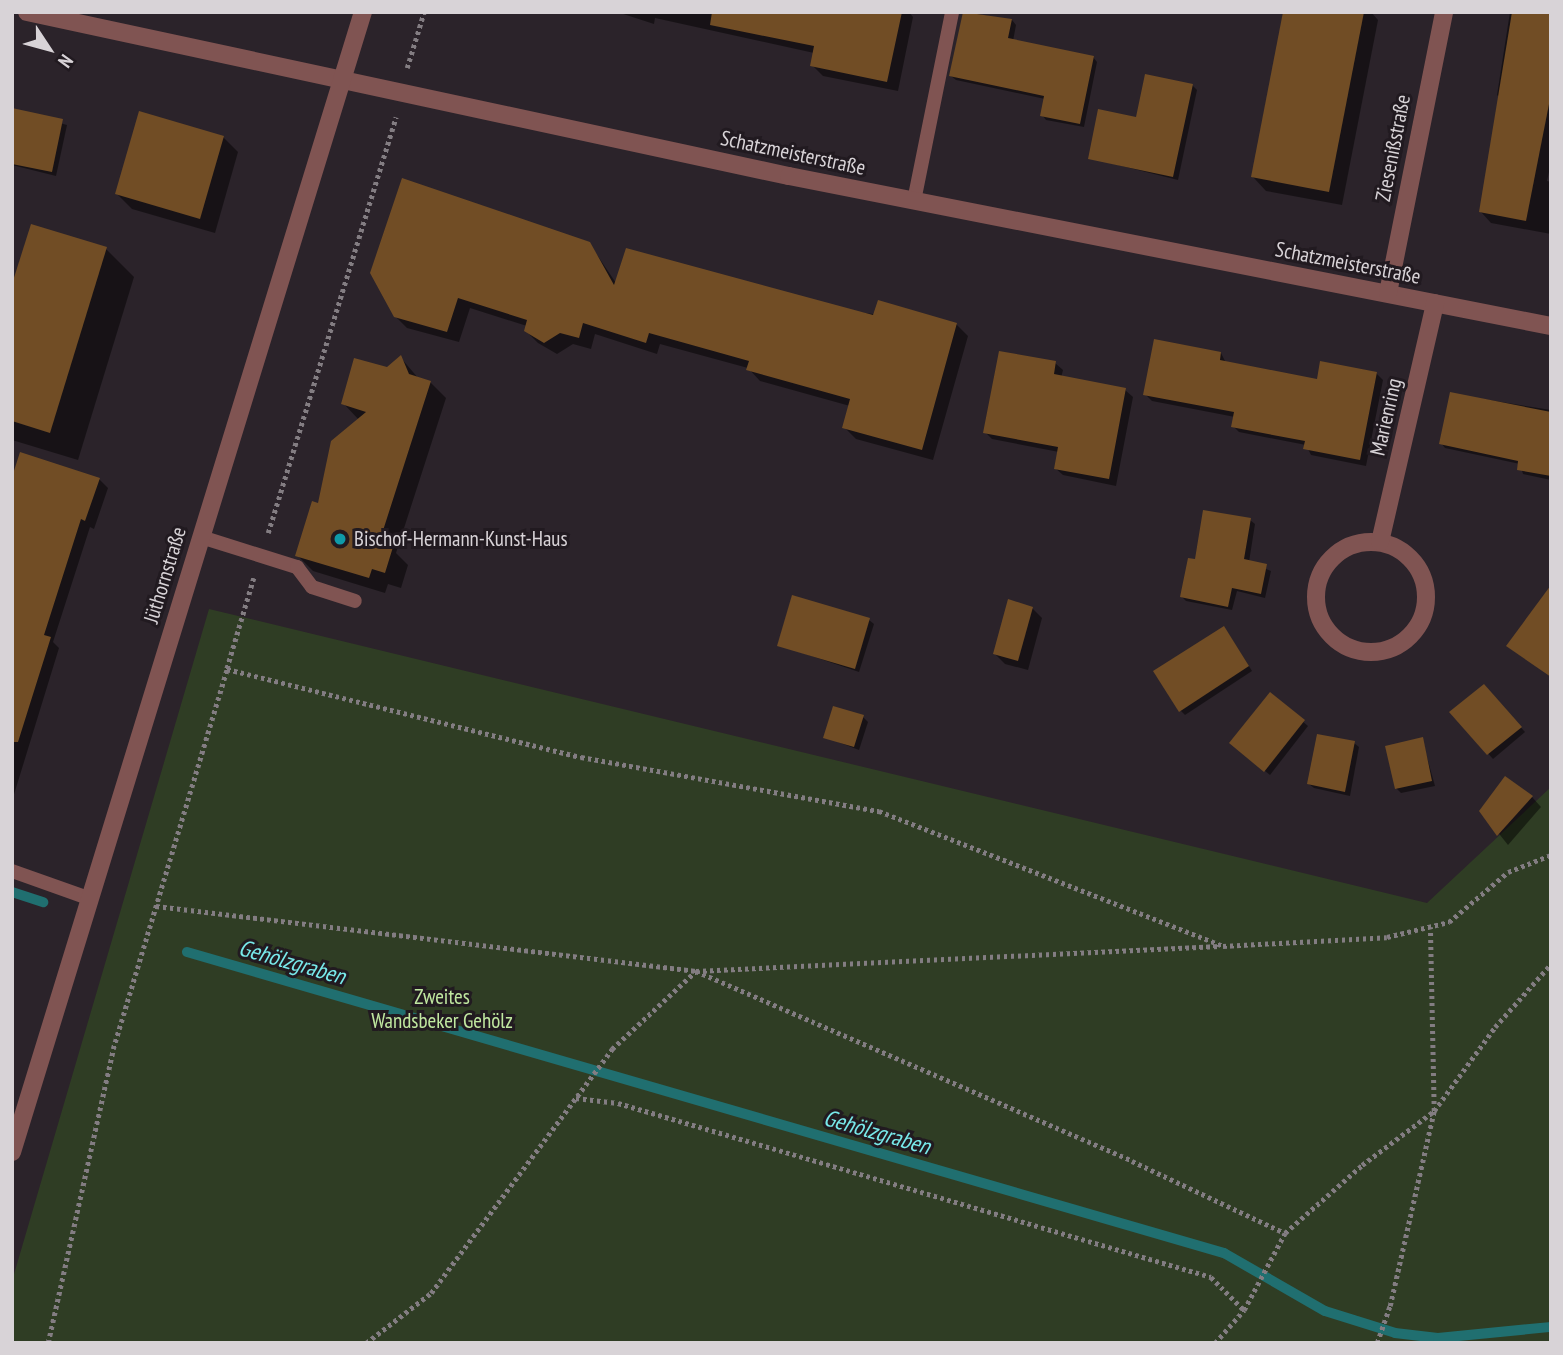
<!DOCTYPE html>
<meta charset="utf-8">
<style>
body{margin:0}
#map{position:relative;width:1563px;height:1355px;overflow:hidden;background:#2b232a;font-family:"PT Sans Narrow",sans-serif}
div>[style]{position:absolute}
.green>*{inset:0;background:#2f3d24}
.shadow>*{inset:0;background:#0007}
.stream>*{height:10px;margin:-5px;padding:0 5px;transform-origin:5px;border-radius:5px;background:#206f70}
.building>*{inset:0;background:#714d25}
.path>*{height:4.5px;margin-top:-2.25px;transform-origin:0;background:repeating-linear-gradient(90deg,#837d82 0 3.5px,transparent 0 7px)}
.service>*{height:14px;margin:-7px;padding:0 7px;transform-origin:7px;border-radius:7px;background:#805452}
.minor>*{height:18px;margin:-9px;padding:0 9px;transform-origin:9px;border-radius:9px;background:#805452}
.minor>.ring{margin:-9px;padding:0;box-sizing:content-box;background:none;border:18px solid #805452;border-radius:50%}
.tertiary>*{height:18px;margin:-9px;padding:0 9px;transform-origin:9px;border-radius:9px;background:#805452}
.dots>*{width:19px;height:19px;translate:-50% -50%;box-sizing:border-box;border:4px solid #211a20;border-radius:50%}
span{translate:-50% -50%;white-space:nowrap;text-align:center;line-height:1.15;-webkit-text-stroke:6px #211a20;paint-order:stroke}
.street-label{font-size:21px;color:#d8d3d7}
.poi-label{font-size:21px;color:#d8d3d7}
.left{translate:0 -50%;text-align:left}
.park-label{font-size:21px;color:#c0e8a0}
.water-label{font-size:23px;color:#78e9ea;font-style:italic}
.frame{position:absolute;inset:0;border:14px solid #d8d3d7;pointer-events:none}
.north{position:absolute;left:14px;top:14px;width:70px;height:70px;-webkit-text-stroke:5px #211a20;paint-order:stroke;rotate:126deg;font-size:19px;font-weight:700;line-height:28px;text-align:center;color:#d8d3d7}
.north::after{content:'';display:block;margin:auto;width:24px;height:32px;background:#d8d3d7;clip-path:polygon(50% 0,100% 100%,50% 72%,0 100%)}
</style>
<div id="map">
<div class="green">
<i style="clip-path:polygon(209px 609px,1427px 903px,1551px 787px,1551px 1343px,12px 1343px,12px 1281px)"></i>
</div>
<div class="shadow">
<i style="clip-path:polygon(617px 12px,909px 12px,913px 17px,898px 91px,823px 76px,812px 65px,814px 53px,655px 18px,654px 24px)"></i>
<i style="clip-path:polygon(965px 12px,1012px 20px,1016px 25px,1013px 41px,1093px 57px,1097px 62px,1084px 127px,1046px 120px,1042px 115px,1045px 99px,956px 80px,951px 76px)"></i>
<i style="clip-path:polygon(1284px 12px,1371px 12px,1378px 20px,1342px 205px,1266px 191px,1253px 177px)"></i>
<i style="clip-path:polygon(1510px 12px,1551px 12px,1551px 163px,1547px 181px,1551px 182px,1551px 234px,1491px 223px,1481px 212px,1502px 100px,1497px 95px)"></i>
<i style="clip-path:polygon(1192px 85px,1197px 90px,1178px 180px,1090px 158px,1137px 119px)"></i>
<i style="clip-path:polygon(12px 110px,67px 125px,56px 176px,12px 165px)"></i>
<i style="clip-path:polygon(223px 137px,238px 152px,215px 233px,132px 209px,117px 194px)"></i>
<i style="clip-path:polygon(589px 243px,616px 283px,956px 324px,968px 336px,933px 460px,856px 439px,844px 427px,850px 406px,760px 381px,748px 368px,660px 344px,657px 354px,595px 334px,591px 349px,573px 344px,557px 354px,538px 343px,526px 331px,527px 326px,470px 308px,459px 342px,407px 328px,395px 316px)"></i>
<i style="clip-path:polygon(106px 249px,134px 277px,78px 460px,12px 440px,12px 290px)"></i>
<i style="clip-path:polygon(1221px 353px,1226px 363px,1318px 381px,1376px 373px,1383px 380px,1366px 466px,1311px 455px,1306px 445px,1239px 432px,1233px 426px,1235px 417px,1152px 401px,1145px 394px)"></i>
<i style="clip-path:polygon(401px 358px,419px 379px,430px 382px,446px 398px,396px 553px,408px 565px,401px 588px,388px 584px,385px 593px,313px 571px,297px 555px,359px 420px,343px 403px)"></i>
<i style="clip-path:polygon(1055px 363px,1063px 370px,1061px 378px,1125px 390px,1133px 397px,1116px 486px,1063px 475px,1055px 468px,1059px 452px,992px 439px,985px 432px)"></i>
<i style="clip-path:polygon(1452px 394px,1551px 410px,1551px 480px,1523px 474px,1520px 464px,1445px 448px,1441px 443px)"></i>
<i style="clip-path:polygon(99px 479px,108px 488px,94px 529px,90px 527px,53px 642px,59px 648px,12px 801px,12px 483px)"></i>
<i style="clip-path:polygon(1250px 520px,1255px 524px,1249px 562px,1271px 571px,1265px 598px,1237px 591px,1232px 610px,1186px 601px,1182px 597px,1196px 562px)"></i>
<i style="clip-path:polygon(1032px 608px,1042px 618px,1028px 670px,1005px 664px,995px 654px)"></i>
<i style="clip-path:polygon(869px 620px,874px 624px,859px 672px,779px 645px)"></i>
<i style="clip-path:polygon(1228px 633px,1252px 671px,1185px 715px,1180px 710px)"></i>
<i style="clip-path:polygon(1484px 686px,1525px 732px,1493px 759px,1451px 712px)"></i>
<i style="clip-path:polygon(1270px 694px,1308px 726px,1270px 775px,1235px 747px)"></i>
<i style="clip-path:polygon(863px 717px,868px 722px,859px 750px,825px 737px)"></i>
<i style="clip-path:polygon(1422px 739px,1435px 786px,1401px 793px,1396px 788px)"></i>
<i style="clip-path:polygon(1354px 743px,1359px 747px,1350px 796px,1314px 788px,1309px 784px)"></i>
<i style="clip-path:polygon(1532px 797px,1541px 807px,1508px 845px,1481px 811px)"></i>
</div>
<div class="stream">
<i style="left:12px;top:892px;width:33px;rotate:18deg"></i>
<i style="left:187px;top:952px;width:1080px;rotate:16.19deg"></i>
<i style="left:1224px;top:1253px;width:116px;rotate:29.9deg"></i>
<i style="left:1325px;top:1311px;width:73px;rotate:17.4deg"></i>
<i style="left:1395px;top:1333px;width:43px;rotate:6.6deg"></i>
<i style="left:1438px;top:1338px;width:114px;rotate:-5.6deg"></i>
</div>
<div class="building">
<i style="clip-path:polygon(712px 12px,902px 12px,887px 82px,810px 66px,814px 46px,710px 25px)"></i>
<i style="clip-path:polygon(963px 12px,1012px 19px,1008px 38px,1094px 56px,1080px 124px,1040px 116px,1044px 96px,949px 76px)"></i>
<i style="clip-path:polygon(1283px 12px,1364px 12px,1329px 192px,1251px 177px)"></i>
<i style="clip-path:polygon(1512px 12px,1551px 12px,1551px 94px,1526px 221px,1479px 212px)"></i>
<i style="clip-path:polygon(1145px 74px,1193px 84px,1173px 177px,1088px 159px,1098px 109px,1136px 117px)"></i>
<i style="clip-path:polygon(12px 108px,63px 119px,52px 172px,12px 164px)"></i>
<i style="clip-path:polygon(139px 111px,224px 136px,200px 219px,115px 194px)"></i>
<i style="clip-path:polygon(402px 178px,590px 242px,614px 285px,626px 248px,873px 315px,878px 300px,957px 323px,922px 450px,842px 428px,850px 399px,746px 370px,749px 361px,649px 333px,646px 343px,583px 323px,579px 338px,560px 333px,544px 343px,524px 331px,527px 320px,458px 298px,447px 332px,394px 317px,370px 273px)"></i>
<i style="clip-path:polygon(31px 224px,107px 247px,50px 433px,12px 421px,12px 284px)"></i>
<i style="clip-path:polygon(1154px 339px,1221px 352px,1220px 360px,1317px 379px,1320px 361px,1377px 372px,1360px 460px,1303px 449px,1305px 441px,1231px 427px,1234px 412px,1143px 395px)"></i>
<i style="clip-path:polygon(999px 351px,1056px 361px,1054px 374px,1126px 388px,1109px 479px,1054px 469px,1058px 447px,983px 433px)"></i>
<i style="clip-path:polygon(401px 355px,409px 374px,431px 381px,379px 543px,393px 547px,385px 573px,372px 569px,369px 578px,295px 556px,312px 501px,318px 503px,331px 441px,366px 412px,341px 404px,354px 358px,387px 367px)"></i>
<i style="clip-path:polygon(1450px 392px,1551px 412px,1551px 476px,1517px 470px,1518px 461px,1439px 444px)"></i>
<i style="clip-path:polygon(20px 452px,100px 478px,85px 521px,81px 519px,44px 635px,51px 637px,18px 742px,12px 742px,12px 477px)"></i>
<i style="clip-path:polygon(1203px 510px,1251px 518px,1244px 559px,1267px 564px,1261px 594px,1232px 588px,1228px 607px,1180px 597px,1188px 558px,1195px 559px)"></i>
<i style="clip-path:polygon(1551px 585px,1551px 677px,1506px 646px)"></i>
<i style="clip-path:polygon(792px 595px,870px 618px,855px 669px,777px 646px)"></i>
<i style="clip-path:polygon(1008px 599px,1033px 607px,1018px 661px,993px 654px)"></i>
<i style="clip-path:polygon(1224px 626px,1249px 666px,1179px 712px,1153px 671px)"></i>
<i style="clip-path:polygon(1484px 684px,1522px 727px,1487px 755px,1449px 712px)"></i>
<i style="clip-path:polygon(1270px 692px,1305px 720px,1264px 772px,1229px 743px)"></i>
<i style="clip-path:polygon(833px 706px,864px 715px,854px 747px,823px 738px)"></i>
<i style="clip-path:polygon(1317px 734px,1355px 741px,1345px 792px,1307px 784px)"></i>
<i style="clip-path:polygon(1423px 737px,1432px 781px,1395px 789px,1385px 746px)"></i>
<i style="clip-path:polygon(1505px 776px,1533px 796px,1497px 836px,1479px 811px)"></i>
</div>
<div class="path">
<i style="left:407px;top:68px;width:59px;rotate:-73.1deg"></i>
<i style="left:268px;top:533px;width:435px;rotate:-72.9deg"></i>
<i style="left:254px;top:578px;width:95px;rotate:106.5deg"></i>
<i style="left:227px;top:669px;width:365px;rotate:14deg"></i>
<i style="left:581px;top:757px;width:303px;rotate:10.3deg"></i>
<i style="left:879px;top:811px;width:370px;rotate:21.4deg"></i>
<i style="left:1223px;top:946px;width:164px;rotate:-3.1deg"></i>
<i style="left:1387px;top:937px;width:64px;rotate:-13.6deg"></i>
<i style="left:1449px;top:922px;width:77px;rotate:-40.3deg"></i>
<i style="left:1508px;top:872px;width:46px;rotate:-21.6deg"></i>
<i style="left:156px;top:906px;width:544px;rotate:6.86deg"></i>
<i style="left:696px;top:971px;width:476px;rotate:23.5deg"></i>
<i style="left:1132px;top:1161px;width:169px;rotate:25.2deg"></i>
<i style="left:1285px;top:1233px;width:103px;rotate:-41.4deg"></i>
<i style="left:1362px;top:1165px;width:90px;rotate:-36.9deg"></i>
<i style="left:1434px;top:1111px;width:184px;rotate:-91.2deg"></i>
<i style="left:576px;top:1098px;width:42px;rotate:6.8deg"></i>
<i style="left:618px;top:1103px;width:618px;rotate:16.35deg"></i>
<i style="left:1211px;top:1277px;width:47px;rotate:45deg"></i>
<i style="left:48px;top:1343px;width:301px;rotate:-77.5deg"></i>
<i style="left:113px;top:1049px;width:397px;rotate:-73.3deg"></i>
<i style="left:366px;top:1343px;width:82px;rotate:-37.6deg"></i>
<i style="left:431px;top:1293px;width:304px;rotate:-53.4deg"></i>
<i style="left:612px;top:1049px;width:115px;rotate:-42.9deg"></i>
<i style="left:696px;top:971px;width:524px;rotate:-2.74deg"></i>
<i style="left:1215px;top:1343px;width:44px;rotate:-48.7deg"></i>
<i style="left:1244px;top:1310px;width:87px;rotate:-62deg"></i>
<i style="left:1377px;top:1343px;width:39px;rotate:-71deg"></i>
<i style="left:1390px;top:1306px;width:200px;rotate:-77.3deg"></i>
<i style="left:1434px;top:1111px;width:104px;rotate:-54deg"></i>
<i style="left:1495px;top:1027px;width:84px;rotate:-48.4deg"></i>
</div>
<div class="service">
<i style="left:914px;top:201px;width:193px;rotate:-78.6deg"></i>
<i style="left:201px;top:537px;width:101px;rotate:17.4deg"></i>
<i style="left:297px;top:567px;width:25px;rotate:53deg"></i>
<i style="left:312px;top:587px;width:45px;rotate:18deg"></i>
<i style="left:12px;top:871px;width:84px;rotate:19.5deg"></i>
</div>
<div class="minor">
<i style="left:27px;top:12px;width:779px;rotate:12.15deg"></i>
<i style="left:789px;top:176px;width:777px;rotate:11.14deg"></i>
<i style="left:1388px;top:293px;width:287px;rotate:-78.7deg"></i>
<i class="ring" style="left:1316px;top:542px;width:92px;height:92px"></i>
<i style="left:1380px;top:542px;width:245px;rotate:-77deg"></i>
</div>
<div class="tertiary">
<i style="left:12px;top:1152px;width:1193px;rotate:-72.89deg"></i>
</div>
<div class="dots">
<i style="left:340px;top:539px;background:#0f9aa8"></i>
</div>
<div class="street-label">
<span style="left:1393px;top:148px;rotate:-79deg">Ziesenißstraße</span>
<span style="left:793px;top:153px;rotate:12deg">Schatzmeisterstraße</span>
<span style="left:1348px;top:263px;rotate:11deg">Schatzmeisterstraße</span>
<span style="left:1386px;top:417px;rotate:-77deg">Marienring</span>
<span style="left:165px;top:575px;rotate:-73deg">Jüthornstraße</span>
</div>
<div class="poi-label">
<span class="left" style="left:354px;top:539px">Bischof-Hermann-Kunst-Haus</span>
</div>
<div class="park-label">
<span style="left:442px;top:1009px">Zweites<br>Wandsbeker Gehölz</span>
</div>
<div class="water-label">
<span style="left:292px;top:962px;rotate:16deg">Gehölzgraben</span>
<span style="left:877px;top:1132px;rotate:16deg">Gehölzgraben</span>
</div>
<div class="frame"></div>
<div class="north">N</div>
</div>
